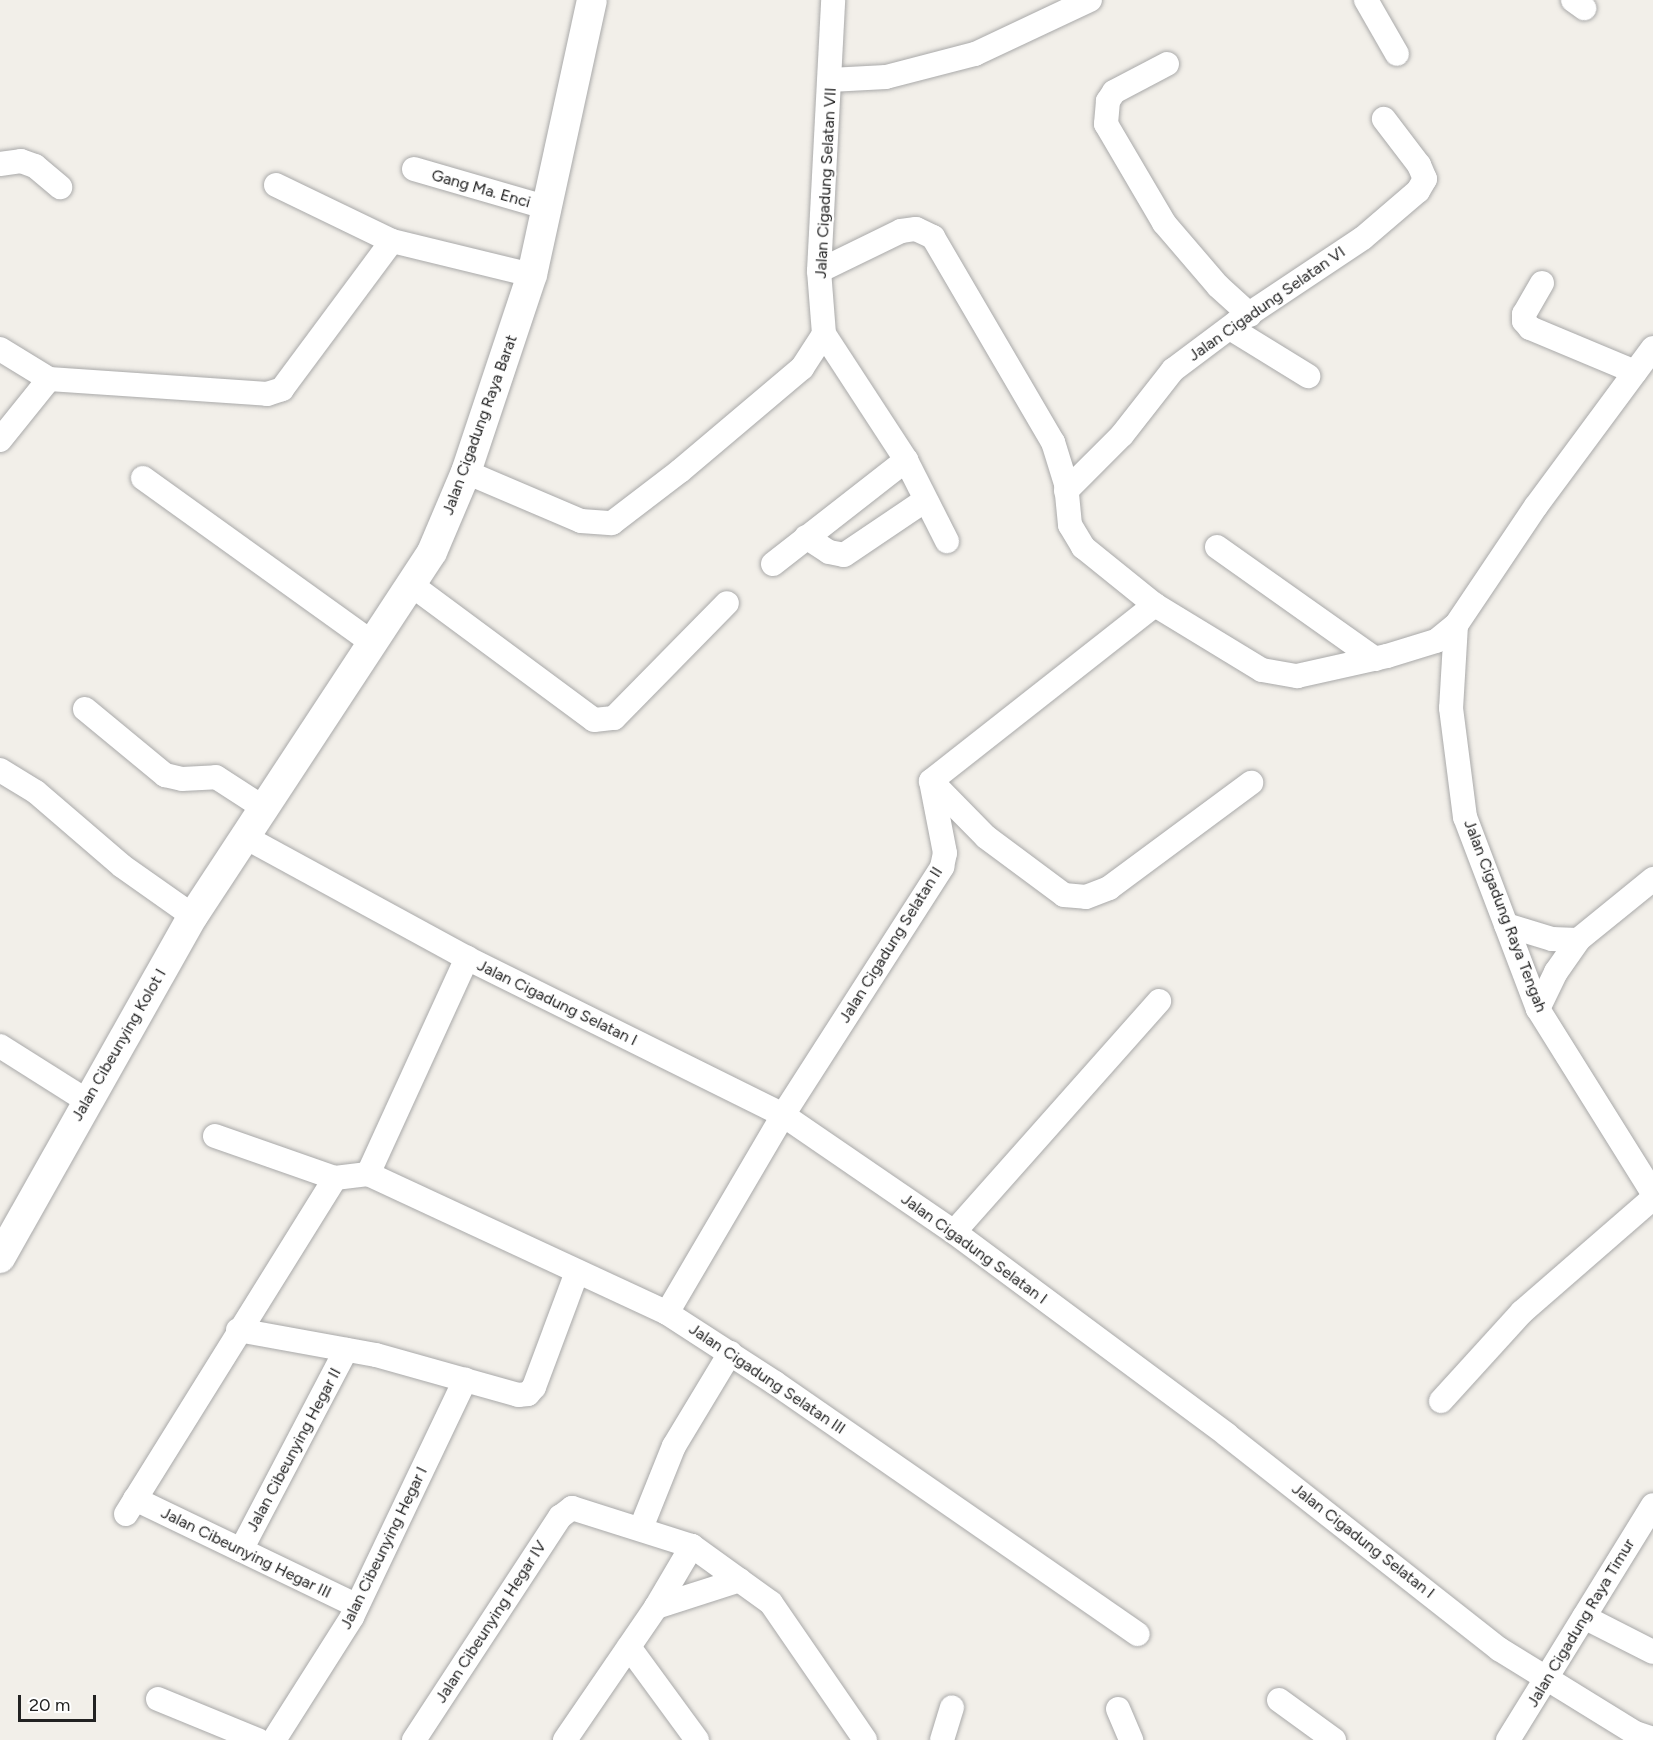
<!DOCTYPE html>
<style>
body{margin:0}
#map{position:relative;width:1653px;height:1740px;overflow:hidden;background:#f2efe9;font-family:Figtree,sans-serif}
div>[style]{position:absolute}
.roads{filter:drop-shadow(0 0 2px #a9a9a9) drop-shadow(0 0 2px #a9a9a9)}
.minor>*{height:24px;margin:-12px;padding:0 12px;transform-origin:12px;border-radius:12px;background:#fff}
.tertiary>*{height:30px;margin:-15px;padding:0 15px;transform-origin:15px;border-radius:15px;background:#fff}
span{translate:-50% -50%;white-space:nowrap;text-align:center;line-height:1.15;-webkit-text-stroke:4.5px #fff;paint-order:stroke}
.street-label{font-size:16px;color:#222}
.scale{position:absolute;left:18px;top:1695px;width:78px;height:27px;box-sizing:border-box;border:3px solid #222;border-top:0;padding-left:8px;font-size:18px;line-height:21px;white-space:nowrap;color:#222;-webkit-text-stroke:4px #fff;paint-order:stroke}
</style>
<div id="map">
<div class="roads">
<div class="minor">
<i style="left:1366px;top:0;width:62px;rotate:60.1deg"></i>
<i style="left:1573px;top:0;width:14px;rotate:36deg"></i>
<i style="left:1167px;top:64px;width:60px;rotate:152.2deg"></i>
<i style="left:1114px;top:92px;width:11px;rotate:124deg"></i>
<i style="left:1108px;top:101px;width:23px;rotate:95deg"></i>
<i style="left:1106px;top:124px;width:115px;rotate:59.6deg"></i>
<i style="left:1164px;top:223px;width:83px;rotate:49.4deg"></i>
<i style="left:1218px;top:286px;width:43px;rotate:42.2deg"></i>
<i style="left:830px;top:80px;width:56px;rotate:-3.1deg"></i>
<i style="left:886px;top:77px;width:92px;rotate:-14.5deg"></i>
<i style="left:975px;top:54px;width:127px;rotate:-25.2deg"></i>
<i style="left:0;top:164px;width:21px;rotate:-8deg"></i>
<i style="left:21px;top:161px;width:15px;rotate:20deg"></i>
<i style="left:35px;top:166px;width:33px;rotate:40deg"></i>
<i style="left:414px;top:169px;width:140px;rotate:16.2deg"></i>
<i style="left:276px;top:185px;width:129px;rotate:25.8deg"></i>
<i style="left:819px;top:271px;width:91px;rotate:-26deg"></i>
<i style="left:901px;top:231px;width:15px;rotate:-8deg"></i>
<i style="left:916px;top:229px;width:19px;rotate:25deg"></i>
<i style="left:933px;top:237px;width:238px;rotate:59.7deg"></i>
<i style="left:1053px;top:442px;width:44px;rotate:72.8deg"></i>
<i style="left:1066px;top:484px;width:41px;rotate:84.4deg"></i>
<i style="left:1070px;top:525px;width:26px;rotate:59deg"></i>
<i style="left:1083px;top:547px;width:92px;rotate:38.9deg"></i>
<i style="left:1155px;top:605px;width:125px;rotate:31.3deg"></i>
<i style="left:1262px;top:670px;width:36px;rotate:10deg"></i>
<i style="left:1297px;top:676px;width:92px;rotate:-12.5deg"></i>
<i style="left:1387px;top:656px;width:51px;rotate:-17deg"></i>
<i style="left:1436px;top:641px;width:26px;rotate:-39deg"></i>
<i style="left:1542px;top:283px;width:36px;rotate:120deg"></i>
<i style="left:1524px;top:314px;width:7px;rotate:90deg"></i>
<i style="left:1524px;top:321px;width:9px;rotate:49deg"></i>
<i style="left:1530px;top:328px;width:114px;rotate:22.7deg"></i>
<i style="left:1230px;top:328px;width:92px;rotate:31.6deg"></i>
<i style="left:824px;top:334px;width:150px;rotate:56.9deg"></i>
<i style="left:906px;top:460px;width:91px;rotate:63.2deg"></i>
<i style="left:1653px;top:348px;width:197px;rotate:126.5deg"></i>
<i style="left:1536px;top:506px;width:143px;rotate:123.9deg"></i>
<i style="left:1456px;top:625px;width:83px;rotate:93.4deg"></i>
<i style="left:1451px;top:708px;width:110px;rotate:82.7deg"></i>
<i style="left:1465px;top:817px;width:205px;rotate:69.2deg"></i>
<i style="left:1538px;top:1009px;width:217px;rotate:58deg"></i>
<i style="left:0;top:349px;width:57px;rotate:31.5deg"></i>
<i style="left:0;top:440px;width:78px;rotate:-51.2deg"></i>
<i style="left:49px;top:379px;width:219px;rotate:3.9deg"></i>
<i style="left:267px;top:394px;width:16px;rotate:-18deg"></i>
<i style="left:282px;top:389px;width:184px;rotate:-53.4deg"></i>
<i style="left:392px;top:241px;width:144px;rotate:13.7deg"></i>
<i style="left:466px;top:472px;width:125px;rotate:23.1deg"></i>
<i style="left:581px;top:521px;width:31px;rotate:4deg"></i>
<i style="left:612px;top:523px;width:86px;rotate:-37.4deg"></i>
<i style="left:680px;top:471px;width:160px;rotate:-40.2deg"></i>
<i style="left:802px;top:368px;width:40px;rotate:-57.1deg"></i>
<i style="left:824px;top:334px;width:63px;rotate:-94.5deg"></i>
<i style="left:819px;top:271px;width:271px;rotate:-87deg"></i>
<i style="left:143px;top:478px;width:284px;rotate:35.7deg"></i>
<i style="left:1066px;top:491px;width:79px;rotate:-45deg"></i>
<i style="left:1122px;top:435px;width:83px;rotate:-51.9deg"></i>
<i style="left:1173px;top:370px;width:80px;rotate:-36.9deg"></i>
<i style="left:1237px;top:322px;width:151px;rotate:-33.7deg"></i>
<i style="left:1363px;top:238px;width:72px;rotate:-40.5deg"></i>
<i style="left:1418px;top:191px;width:14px;rotate:-60deg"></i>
<i style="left:1425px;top:179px;width:15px;rotate:-113deg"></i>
<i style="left:1419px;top:165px;width:58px;rotate:-127.3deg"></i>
<i style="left:806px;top:537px;width:27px;rotate:33deg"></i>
<i style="left:829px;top:552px;width:15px;rotate:11deg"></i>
<i style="left:844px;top:555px;width:97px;rotate:-34deg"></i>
<i style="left:1217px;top:547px;width:194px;rotate:35.3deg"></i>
<i style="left:773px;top:564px;width:169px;rotate:-38deg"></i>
<i style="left:413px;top:586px;width:225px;rotate:36.5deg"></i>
<i style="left:594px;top:720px;width:20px;rotate:-6deg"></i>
<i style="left:614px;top:718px;width:161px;rotate:-45.5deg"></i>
<i style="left:85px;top:709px;width:104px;rotate:39.5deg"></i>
<i style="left:165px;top:775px;width:17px;rotate:13deg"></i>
<i style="left:182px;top:779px;width:34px;rotate:-3deg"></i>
<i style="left:216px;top:777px;width:57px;rotate:32.9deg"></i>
<i style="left:0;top:770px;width:42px;rotate:31.4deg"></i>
<i style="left:36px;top:792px;width:113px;rotate:40.7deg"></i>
<i style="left:122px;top:866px;width:87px;rotate:35.2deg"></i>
<i style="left:931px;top:781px;width:78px;rotate:45.5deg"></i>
<i style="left:986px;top:837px;width:97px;rotate:36.6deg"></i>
<i style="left:1064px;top:895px;width:22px;rotate:5deg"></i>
<i style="left:1086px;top:897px;width:25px;rotate:-21deg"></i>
<i style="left:1109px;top:888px;width:177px;rotate:-36.5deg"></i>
<i style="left:245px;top:837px;width:253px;rotate:28.6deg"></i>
<i style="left:467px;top:958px;width:353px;rotate:26.4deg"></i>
<i style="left:783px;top:1115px;width:207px;rotate:34.4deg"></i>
<i style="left:954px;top:1232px;width:340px;rotate:36.6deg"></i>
<i style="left:1227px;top:1435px;width:346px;rotate:38.2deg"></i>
<i style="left:1499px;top:1649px;width:160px;rotate:31.7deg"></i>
<i style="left:1635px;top:1733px;width:19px;rotate:18deg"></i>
<i style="left:1506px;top:925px;width:48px;rotate:16.9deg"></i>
<i style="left:1552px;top:939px;width:26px;rotate:2deg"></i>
<i style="left:1538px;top:1009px;width:41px;rotate:-64.1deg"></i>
<i style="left:1556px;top:972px;width:39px;rotate:-55deg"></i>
<i style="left:1578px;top:940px;width:97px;rotate:-39.1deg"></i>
<i style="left:0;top:1046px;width:103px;rotate:32.3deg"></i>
<i style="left:215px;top:1136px;width:127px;rotate:19.3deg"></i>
<i style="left:335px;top:1178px;width:33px;rotate:-7deg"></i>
<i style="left:368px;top:1174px;width:330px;rotate:24.9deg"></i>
<i style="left:667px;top:1313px;width:129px;rotate:32.9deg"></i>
<i style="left:775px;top:1383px;width:441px;rotate:34.7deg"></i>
<i style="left:368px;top:1174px;width:238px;rotate:-65.4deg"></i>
<i style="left:954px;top:1232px;width:309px;rotate:-48.4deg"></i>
<i style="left:667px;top:1313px;width:229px;rotate:-59.6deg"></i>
<i style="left:783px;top:1115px;width:295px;rotate:-57.3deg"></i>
<i style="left:942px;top:867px;width:14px;rotate:-78deg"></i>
<i style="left:945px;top:853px;width:73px;rotate:-101deg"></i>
<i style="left:931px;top:781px;width:285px;rotate:-38.2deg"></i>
<i style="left:238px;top:1330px;width:140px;rotate:10.3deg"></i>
<i style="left:376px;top:1355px;width:148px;rotate:15.7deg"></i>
<i style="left:518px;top:1395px;width:10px;rotate:-6deg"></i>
<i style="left:528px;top:1394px;width:9px;rotate:-49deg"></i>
<i style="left:534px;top:1387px;width:123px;rotate:-69.5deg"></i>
<i style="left:1441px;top:1401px;width:120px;rotate:-47.7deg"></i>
<i style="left:1522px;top:1312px;width:174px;rotate:-41deg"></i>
<i style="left:135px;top:1499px;width:246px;rotate:25.7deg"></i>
<i style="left:126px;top:1514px;width:396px;rotate:-58.1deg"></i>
<i style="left:641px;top:1528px;width:88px;rotate:-68.1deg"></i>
<i style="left:674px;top:1446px;width:109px;rotate:-58.9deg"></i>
<i style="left:241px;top:1550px;width:226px;rotate:-62.3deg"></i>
<i style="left:656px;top:1607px;width:88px;rotate:-17.8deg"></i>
<i style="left:1584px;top:1617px;width:77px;rotate:26.9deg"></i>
<i style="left:629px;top:1647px;width:115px;rotate:53.8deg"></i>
<i style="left:158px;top:1699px;width:108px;rotate:22.3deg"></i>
<i style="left:1279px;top:1700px;width:68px;rotate:36deg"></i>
<i style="left:1118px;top:1709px;width:34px;rotate:67deg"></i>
<i style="left:274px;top:1740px;width:146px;rotate:-57.6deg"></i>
<i style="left:352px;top:1617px;width:263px;rotate:-64.5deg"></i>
<i style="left:414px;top:1740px;width:267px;rotate:-56.8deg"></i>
<i style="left:560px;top:1517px;width:15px;rotate:-37deg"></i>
<i style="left:572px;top:1508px;width:126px;rotate:17.6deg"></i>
<i style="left:692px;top:1546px;width:97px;rotate:35.8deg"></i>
<i style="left:771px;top:1603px;width:166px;rotate:55.5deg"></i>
<i style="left:565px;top:1740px;width:161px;rotate:-55.6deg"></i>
<i style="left:656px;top:1607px;width:71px;rotate:-59.5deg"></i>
<i style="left:942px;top:1740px;width:34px;rotate:-73deg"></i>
<i style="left:1508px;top:1740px;width:276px;rotate:-58.3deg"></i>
</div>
<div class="tertiary">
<i style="left:0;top:1258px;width:393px;rotate:-60.6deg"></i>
<i style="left:193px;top:916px;width:435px;rotate:-56.7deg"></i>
<i style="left:432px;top:552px;width:87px;rotate:-67deg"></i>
<i style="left:466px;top:472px;width:208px;rotate:-71.5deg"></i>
<i style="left:532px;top:275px;width:281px;rotate:-77.7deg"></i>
</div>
</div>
<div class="street-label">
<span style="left:826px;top:183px;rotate:-87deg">Jalan Cigadung Selatan VII</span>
<span style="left:481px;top:189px;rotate:16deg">Gang Ma. Enci</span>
<span style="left:1267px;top:304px;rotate:-35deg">Jalan Cigadung Selatan VI</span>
<span style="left:480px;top:425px;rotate:-70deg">Jalan Cigadung Raya Barat</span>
<span style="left:1505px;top:916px;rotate:69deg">Jalan Cigadung Raya Tengah</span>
<span style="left:891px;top:945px;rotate:-58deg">Jalan Cigadung Selatan II</span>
<span style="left:557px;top:1003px;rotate:26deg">Jalan Cigadung Selatan I</span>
<span style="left:119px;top:1045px;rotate:-60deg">Jalan Cibeunying Kolot I</span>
<span style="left:974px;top:1249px;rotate:36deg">Jalan Cigadung Selatan I</span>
<span style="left:767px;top:1379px;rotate:34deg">Jalan Cigadung Selatan III</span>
<span style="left:294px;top:1450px;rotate:-62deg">Jalan Cibeunying Hegar II</span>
<span style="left:1363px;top:1541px;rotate:38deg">Jalan Cigadung Selatan I</span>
<span style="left:384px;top:1548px;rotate:-64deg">Jalan Cibeunying Hegar I</span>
<span style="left:246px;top:1553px;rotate:26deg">Jalan Cibeunying Hegar III</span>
<span style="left:491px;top:1622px;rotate:-57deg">Jalan Cibeunying Hegar IV</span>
<span style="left:1581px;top:1623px;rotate:-59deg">Jalan Cigadung Raya Timur</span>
</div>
<div class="scale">20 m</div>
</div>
